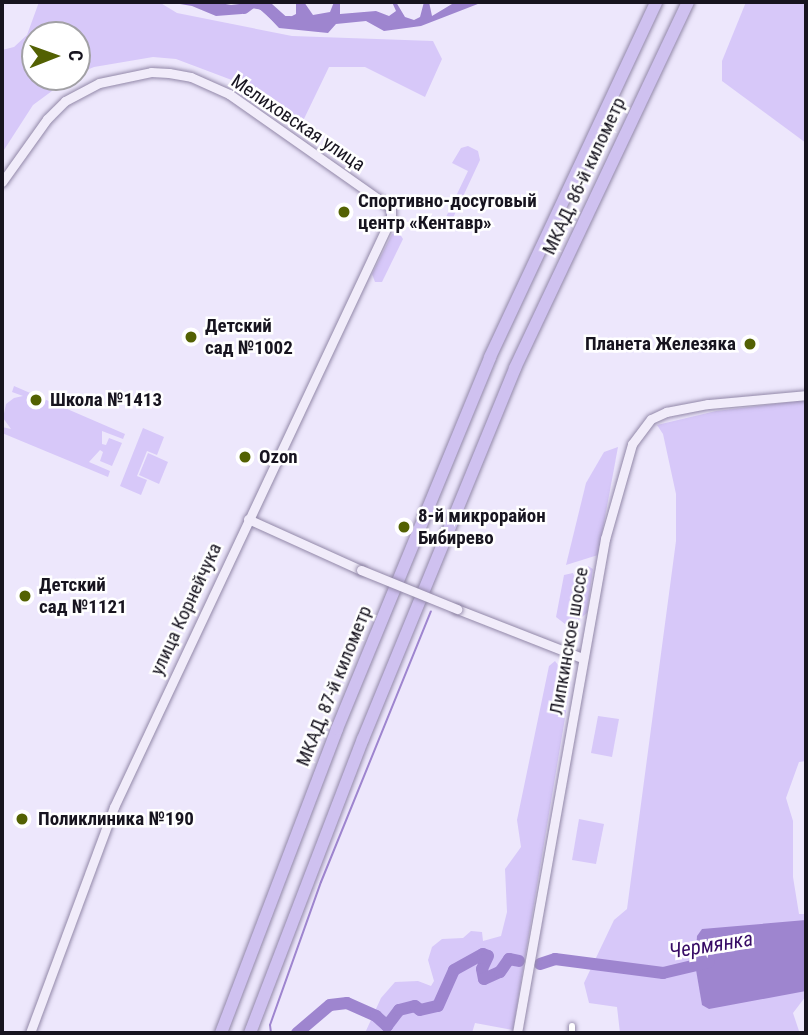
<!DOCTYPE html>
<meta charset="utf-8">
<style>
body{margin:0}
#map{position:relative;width:808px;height:1035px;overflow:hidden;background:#ede7fc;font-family:"Roboto Condensed",sans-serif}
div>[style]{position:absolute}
.green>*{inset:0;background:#d7c8f9}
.water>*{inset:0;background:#9e85cf}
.stream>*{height:2px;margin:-1px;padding:0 1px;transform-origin:1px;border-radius:1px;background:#9e85cf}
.river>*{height:12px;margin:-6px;padding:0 6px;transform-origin:6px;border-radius:6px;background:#9e85cf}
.roads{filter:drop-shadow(0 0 2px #9288a8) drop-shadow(0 0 2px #9288a8)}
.street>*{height:6px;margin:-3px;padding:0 3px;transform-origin:3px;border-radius:3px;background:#fff}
.secondary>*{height:9px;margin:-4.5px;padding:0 4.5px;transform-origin:4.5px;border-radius:4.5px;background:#f1ecfa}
.highway>*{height:12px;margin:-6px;padding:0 6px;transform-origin:6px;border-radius:6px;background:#cfc1f0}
.bridges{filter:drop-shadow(0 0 2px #9288a8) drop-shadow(0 0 2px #9288a8)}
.secondary-bridge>*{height:9px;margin:-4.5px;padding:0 4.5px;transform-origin:4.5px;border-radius:4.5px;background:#f1ecfa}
.dots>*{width:19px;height:19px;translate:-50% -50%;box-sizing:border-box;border:4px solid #fff;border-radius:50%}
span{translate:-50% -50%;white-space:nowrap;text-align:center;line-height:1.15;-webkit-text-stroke:5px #fff;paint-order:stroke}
.street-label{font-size:19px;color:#17141f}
.poi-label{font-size:19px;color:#17141f;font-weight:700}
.left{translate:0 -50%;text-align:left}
.right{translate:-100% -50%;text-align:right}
.water-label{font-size:21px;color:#370b65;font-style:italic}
.frame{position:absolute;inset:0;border:4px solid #17141f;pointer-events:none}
.north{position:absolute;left:21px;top:21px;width:70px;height:70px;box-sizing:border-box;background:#fff;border:2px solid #a2a1a5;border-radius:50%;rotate:89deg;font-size:19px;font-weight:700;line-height:28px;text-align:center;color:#17141f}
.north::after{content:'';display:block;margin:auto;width:24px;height:32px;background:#536103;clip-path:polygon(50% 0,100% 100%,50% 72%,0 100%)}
</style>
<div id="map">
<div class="green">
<i style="clip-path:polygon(39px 2px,159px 2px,177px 13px,292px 36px,433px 41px,442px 59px,425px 97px,365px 67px,329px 67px,302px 123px,237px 82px,176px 59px,153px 57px,94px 67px,77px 74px,77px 35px,35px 35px,35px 77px,71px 77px,33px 105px,2px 153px,2px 50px,14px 47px,27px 35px)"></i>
<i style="clip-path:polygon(746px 2px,806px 2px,806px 143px,722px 81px,722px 61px)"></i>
<i style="clip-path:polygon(468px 146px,478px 151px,480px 160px,452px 220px,446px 217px,468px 171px,452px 163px,461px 148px)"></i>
<i style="clip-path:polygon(399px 233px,403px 239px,382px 282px,375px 282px,372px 274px,392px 234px)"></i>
<i style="clip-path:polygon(14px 386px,125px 434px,123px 439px,102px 431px,102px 444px,106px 445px,109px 438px,122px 443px,112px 466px,100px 461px,103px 452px,100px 450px,89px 462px,110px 471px,108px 477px,2px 433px,2px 427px,11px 429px,3px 418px,6px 404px,14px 398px,23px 396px,12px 392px)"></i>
<i style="clip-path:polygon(806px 400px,806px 761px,799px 762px,786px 798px,793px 821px,793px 877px,799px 914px,806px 914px,806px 924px,755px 928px,699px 980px,806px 984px,806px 996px,793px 1013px,799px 1031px,620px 1033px,617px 1007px,589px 1003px,584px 983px,614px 920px,627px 909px,676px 541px,676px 494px,663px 434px,657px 425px,716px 411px)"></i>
<i style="clip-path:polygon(143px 428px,164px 437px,157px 455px,147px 451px,137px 476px,147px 480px,141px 495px,120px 486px)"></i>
<i style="clip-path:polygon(618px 447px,598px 555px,566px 565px,586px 483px,604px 452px)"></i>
<i style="clip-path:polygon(148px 453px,168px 462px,159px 484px,139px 475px)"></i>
<i style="clip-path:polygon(588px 566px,593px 569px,587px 613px,576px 622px,565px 624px,556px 617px,564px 575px,573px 573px,576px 581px,583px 582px)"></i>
<i style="clip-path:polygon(555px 661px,571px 682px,513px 1030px,475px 1023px,472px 1033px,365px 1033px,381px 998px,395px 982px,418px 981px,431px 986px,434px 981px,428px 960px,432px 947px,442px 939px,463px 938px,471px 931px,482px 932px,483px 941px,501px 936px,507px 912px,505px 869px,521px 847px,517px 820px,549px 666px)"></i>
<i style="clip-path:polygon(598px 716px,619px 719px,612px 757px,591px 753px)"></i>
<i style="clip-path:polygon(579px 819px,604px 824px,596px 864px,572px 860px)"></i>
</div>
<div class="water">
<i style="clip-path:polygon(168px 2px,215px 2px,231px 5px,257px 2px,272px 14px,286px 19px,296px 14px,296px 2px,304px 2px,313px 15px,330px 12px,334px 2px,340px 2px,340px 14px,376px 11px,389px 16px,396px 11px,392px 2px,396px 2px,405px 17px,414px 20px,420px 17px,424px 2px,429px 2px,432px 16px,452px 4px,450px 2px,483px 2px,421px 26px,384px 31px,366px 21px,336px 24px,328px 33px,279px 28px,263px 11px,253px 6px,242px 14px,216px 16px,192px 6px)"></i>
<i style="clip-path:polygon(806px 920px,806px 991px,709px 1009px,702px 1005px,695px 964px,697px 936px,702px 929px)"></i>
</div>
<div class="stream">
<i style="left:271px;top:1033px;width:8px;rotate:-97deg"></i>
<i style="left:270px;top:1025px;width:152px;rotate:-70.4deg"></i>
<i style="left:321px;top:882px;width:292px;rotate:-67.9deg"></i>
</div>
<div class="river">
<i style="left:244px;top:8px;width:10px;rotate:-37deg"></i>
<i style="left:252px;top:2px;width:11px;rotate:10deg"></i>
<i style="left:263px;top:4px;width:27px;rotate:42deg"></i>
<i style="left:283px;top:22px;width:7px"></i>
<i style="left:540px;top:964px;width:16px;rotate:-18deg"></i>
<i style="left:555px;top:959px;width:109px;rotate:7.4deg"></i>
<i style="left:663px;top:973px;width:47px;rotate:-13.4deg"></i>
<i style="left:297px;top:1033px;width:43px;rotate:-40.3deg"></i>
<i style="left:330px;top:1005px;width:17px;rotate:-7deg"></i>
<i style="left:347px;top:1003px;width:32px;rotate:24deg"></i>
<i style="left:376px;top:1016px;width:15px;rotate:42deg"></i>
<i style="left:387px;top:1026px;width:20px;rotate:-53deg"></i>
<i style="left:399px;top:1010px;width:16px;rotate:-14deg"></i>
<i style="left:415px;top:1006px;width:6px;rotate:39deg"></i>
<i style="left:420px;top:1010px;width:18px;rotate:-13deg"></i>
<i style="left:438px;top:1006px;width:39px;rotate:-66deg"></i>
<i style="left:454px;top:970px;width:33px;rotate:-29deg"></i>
<i style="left:483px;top:954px;width:5px;rotate:22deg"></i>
<i style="left:488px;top:956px;width:14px;rotate:115deg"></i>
<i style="left:482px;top:969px;width:10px;rotate:79deg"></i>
<i style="left:484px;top:979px;width:17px;rotate:-24deg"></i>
<i style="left:500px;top:972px;width:16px;rotate:-55deg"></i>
<i style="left:509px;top:959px;width:10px;rotate:11deg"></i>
</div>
<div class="roads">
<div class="street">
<i style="left:572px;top:1033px;width:7px;rotate:-90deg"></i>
</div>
<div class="secondary">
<i style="left:2px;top:182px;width:77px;rotate:-54.5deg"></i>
<i style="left:47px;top:119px;width:25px;rotate:-45deg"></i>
<i style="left:65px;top:101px;width:38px;rotate:-28deg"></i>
<i style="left:99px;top:83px;width:53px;rotate:-11.9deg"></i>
<i style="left:151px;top:72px;width:18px;rotate:3deg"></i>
<i style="left:169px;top:73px;width:22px;rotate:10deg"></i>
<i style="left:191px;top:77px;width:42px;rotate:24.1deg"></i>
<i style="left:229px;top:94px;width:198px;rotate:35.1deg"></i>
<i style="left:391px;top:208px;width:10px;rotate:90deg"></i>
<i style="left:391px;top:218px;width:651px;rotate:115.19deg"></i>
<i style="left:114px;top:807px;width:241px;rotate:110.4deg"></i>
<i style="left:248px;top:519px;width:124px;rotate:24.3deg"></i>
<i style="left:457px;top:609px;width:134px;rotate:21.4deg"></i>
<i style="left:517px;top:1033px;width:502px;rotate:-79.9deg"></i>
<i style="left:605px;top:539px;width:99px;rotate:-74.1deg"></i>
<i style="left:632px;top:444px;width:31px;rotate:-53deg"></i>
<i style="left:651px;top:419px;width:17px;rotate:-25deg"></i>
<i style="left:666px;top:412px;width:43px;rotate:-10.8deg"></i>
<i style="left:708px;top:404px;width:98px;rotate:-5.2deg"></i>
</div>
<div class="highway">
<i style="left:221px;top:1033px;width:325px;rotate:-69.1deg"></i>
<i style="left:337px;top:729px;width:402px;rotate:-67.6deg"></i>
<i style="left:490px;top:357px;width:392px;rotate:-64.9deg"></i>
<i style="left:250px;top:1033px;width:315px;rotate:-69deg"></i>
<i style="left:363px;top:739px;width:401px;rotate:-67.7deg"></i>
<i style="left:515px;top:368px;width:405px;rotate:-64.7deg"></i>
</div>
</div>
<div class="bridges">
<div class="secondary-bridge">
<i style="left:361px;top:570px;width:104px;rotate:22.1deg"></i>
</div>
</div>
<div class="dots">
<i style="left:344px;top:212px;background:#536103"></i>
<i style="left:191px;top:337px;background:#536103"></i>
<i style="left:750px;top:344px;background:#536103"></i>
<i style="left:36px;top:400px;background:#536103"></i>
<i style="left:245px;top:457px;background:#536103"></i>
<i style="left:404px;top:527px;background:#536103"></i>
<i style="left:25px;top:596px;background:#536103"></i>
<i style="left:22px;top:819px;background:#536103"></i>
</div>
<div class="street-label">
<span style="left:298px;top:123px;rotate:34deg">Мелиховская улица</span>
<span style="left:584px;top:176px;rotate:-65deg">МКАД, 86-й километр</span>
<span style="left:186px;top:609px;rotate:-65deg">улица Корнейчука</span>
<span style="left:569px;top:641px;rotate:-80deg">Липкинское шоссе</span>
<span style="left:334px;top:686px;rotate:-68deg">МКАД, 87-й километр</span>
</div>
<div class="poi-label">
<span class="left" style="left:358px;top:212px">Спортивно-досуговый<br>центр «Кентавр»</span>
<span class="left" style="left:205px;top:337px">Детский<br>сад №1002</span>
<span class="right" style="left:736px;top:344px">Планета Железяка</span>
<span class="left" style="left:50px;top:400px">Школа №1413</span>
<span class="left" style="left:259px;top:457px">Ozon</span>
<span class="left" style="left:418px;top:527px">8-й микрорайон<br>Бибирево</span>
<span class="left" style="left:39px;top:596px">Детский<br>сад №1121</span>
<span class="left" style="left:38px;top:819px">Поликлиника №190</span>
</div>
<div class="water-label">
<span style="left:711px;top:945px;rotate:-9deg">Чермянка</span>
</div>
<div class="frame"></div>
<div class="north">С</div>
</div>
